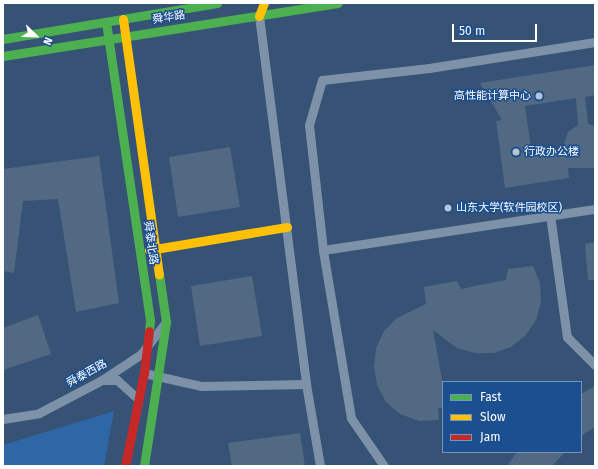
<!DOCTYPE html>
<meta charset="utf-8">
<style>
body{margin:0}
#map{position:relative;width:598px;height:469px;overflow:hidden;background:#365274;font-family:"Fira Sans","Noto Sans SC",sans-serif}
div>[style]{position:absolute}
.green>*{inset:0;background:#2f66a5}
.building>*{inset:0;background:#526984}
.street>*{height:9px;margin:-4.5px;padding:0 4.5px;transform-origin:4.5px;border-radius:4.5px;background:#7d92a8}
.fast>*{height:9px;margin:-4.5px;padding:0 4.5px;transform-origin:4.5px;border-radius:4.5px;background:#4caf50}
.slow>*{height:9px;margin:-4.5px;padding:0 4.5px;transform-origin:4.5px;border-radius:4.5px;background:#ffc107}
.jam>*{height:9px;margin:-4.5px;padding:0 4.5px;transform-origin:4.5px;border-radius:4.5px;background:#c62828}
.dots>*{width:11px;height:11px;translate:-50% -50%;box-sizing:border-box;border:2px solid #1b4f8f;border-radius:50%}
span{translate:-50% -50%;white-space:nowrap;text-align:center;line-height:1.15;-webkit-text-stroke:3px #1b4f8f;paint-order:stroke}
.street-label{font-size:11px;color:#fff}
.poi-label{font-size:11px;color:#fff}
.right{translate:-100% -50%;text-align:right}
.left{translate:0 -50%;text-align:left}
.frame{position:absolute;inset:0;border:4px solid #fff;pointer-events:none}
.legend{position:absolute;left:442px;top:381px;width:140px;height:72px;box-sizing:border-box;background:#1b4f8f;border:1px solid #7695bc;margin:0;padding:5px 7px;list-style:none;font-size:12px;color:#fff}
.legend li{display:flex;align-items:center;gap:8px;height:20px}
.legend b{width:20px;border:1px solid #7695bc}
.north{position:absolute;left:16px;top:16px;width:40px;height:40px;-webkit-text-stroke:3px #1b4f8f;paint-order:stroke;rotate:113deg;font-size:11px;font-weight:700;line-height:16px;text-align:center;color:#fff}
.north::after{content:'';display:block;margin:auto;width:14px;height:18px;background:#fff;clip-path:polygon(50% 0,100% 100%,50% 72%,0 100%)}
.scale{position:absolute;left:452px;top:24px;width:85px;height:18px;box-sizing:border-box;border:2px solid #fff;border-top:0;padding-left:5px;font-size:12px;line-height:14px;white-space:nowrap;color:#fff;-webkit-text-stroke:3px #1b4f8f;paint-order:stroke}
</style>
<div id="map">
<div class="green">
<i style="clip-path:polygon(114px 411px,104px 466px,3px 466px,3px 445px)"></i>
</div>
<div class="building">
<i style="clip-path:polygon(evenodd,595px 65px,595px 95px,585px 97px,588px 124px,595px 126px,595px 168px,568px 168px,569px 178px,505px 188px,496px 121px,502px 120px,480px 83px,595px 65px,576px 98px,578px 125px,568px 132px,562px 150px,532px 154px,525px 106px,576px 98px)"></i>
<i style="clip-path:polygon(230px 147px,240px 207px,178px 217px,169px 157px)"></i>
<i style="clip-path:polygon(99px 156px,119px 303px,76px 312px,58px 199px,23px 201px,14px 273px,3px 271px,3px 169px)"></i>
<i style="clip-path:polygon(595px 242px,595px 280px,588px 280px,585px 244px)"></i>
<i style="clip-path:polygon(533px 266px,540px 283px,541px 302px,536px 320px,526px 335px,511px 347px,494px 353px,475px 353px,457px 348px,433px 330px,443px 385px,443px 408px,438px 408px,439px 420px,419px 421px,400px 414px,386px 402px,377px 385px,374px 367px,376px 348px,384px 331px,397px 318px,426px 304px,424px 287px,457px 281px,461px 289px,475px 286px,506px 280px,508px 269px)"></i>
<i style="clip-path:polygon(252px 276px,262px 336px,200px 346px,191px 286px)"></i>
<i style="clip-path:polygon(38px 315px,51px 354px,3px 370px,3px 328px)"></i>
<i style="clip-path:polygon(595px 386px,595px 427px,581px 436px,581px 394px)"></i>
<i style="clip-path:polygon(300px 433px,305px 466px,232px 466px,228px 443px)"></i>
<i style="clip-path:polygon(517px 452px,565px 452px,552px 466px,507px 466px)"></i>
</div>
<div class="street">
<i style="left:259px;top:16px;width:371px;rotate:82.7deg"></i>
<i style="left:306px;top:384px;width:83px;rotate:80.3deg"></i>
<i style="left:550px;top:215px;width:123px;rotate:82.1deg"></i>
<i style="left:567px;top:337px;width:40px;rotate:45deg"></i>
<i style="left:323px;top:250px;width:275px;rotate:-8.6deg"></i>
<i style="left:144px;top:373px;width:58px;rotate:12.8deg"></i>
<i style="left:201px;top:386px;width:105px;rotate:-1.1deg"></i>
<i style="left:102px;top:380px;width:15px"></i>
<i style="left:117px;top:380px;width:28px;rotate:42deg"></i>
<i style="left:138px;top:399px;width:4px;rotate:90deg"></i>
<i style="left:3px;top:419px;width:36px;rotate:-9deg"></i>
<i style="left:39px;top:413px;width:71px;rotate:-27.6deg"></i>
<i style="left:102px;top:380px;width:47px;rotate:-33.7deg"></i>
<i style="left:141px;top:354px;width:41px;rotate:-52deg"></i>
<i style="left:384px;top:466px;width:58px;rotate:-124.5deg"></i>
<i style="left:351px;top:418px;width:170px;rotate:-99.5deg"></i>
<i style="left:323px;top:250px;width:126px;rotate:-96.4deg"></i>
<i style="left:309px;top:125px;width:47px;rotate:-73.9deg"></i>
<i style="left:322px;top:80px;width:108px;rotate:-6.4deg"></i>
<i style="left:429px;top:68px;width:168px;rotate:-8.9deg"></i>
</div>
<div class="fast">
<i style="left:106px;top:22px;width:302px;rotate:81.6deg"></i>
<i style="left:150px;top:321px;width:10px;rotate:96deg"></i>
<i style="left:3px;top:39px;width:217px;rotate:-9.5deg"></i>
<i style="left:3px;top:56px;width:339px;rotate:-9deg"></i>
<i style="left:144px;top:466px;width:146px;rotate:-81.3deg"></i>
<i style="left:166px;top:322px;width:49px;rotate:-98.3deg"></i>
</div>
<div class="slow">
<i style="left:259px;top:16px;width:14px;rotate:-69deg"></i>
<i style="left:123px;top:19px;width:258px;rotate:82deg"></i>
<i style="left:149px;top:250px;width:140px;rotate:-9.5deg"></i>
</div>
<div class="jam">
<i style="left:125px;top:466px;width:95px;rotate:-78.5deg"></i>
<i style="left:144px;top:373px;width:42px;rotate:-83.2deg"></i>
</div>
<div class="dots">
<i style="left:539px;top:96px;background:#b9c2ce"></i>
<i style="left:516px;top:152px;background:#b9c2ce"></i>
<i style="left:448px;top:208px;background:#b9c2ce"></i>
</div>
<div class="street-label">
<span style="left:169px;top:18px;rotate:-9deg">舜华路</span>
<span style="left:150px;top:243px;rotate:82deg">舜泰北路</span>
<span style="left:87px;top:374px;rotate:-29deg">舜泰西路</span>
</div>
<div class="poi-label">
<span class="right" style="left:531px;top:96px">高性能计算中心</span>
<span class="left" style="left:524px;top:152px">行政办公楼</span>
<span class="left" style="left:456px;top:208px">山东大学(软件园校区)</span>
</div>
<div class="frame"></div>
<ul class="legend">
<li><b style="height:5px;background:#4caf50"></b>Fast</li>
<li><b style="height:5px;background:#ffc107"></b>Slow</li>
<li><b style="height:5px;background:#c62828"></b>Jam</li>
</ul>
<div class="north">N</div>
<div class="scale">50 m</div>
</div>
